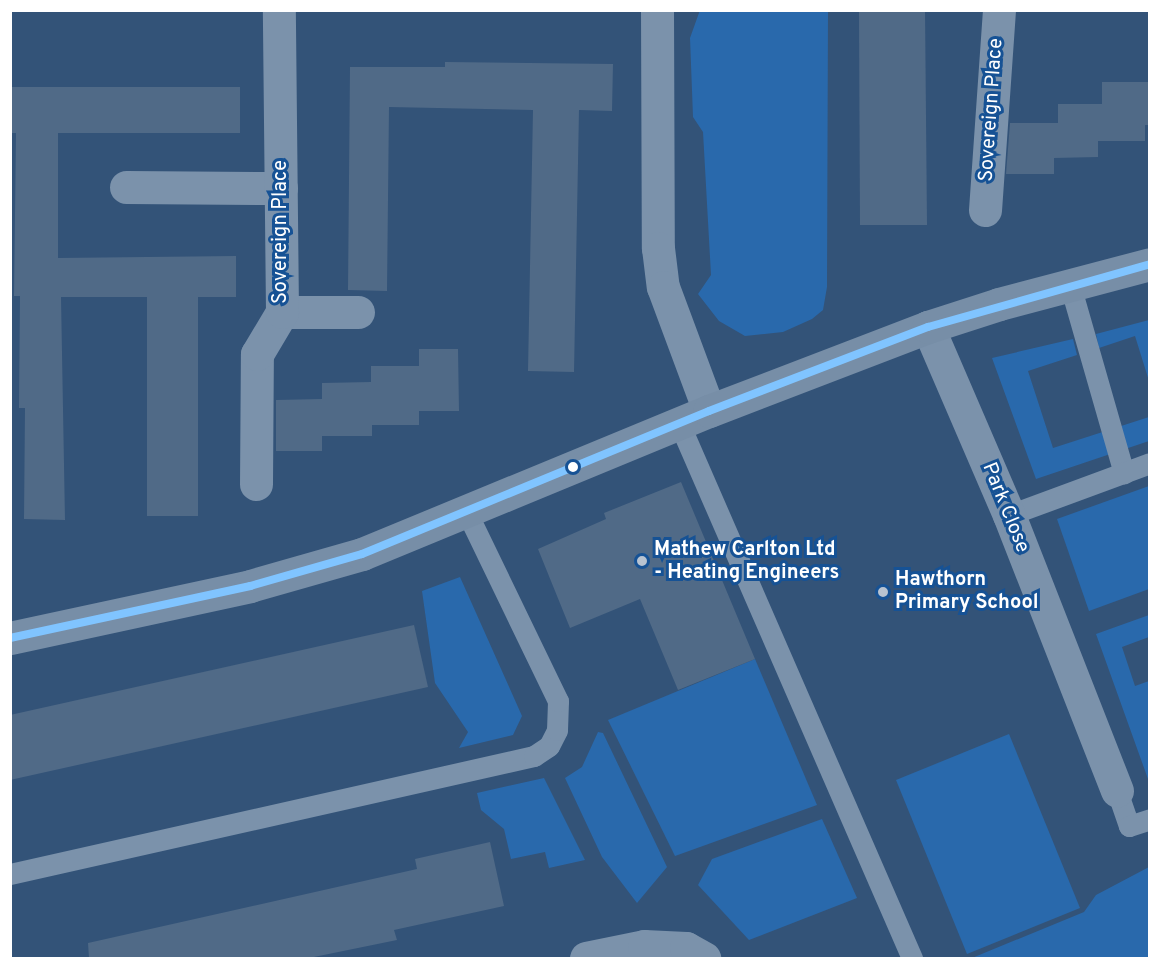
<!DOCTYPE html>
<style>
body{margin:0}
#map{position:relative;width:1160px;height:969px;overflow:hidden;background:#335378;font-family:Overpass,sans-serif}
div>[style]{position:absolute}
.green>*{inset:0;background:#2969ac}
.building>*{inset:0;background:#506a87}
.lane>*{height:21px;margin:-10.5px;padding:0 10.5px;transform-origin:10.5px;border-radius:10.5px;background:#7b92ab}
.street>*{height:33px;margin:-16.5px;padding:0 16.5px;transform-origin:16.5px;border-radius:16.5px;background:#7b92ab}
.secondary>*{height:33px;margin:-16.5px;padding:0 16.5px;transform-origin:16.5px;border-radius:16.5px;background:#778ea7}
.bus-1>*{height:8px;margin:-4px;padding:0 4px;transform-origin:4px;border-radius:4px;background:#80c4ff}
.dots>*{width:16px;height:16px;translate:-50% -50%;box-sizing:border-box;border:3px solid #165295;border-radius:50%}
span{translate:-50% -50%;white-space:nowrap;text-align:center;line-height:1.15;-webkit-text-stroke:6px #165295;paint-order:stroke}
.street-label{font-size:20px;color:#fff}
.poi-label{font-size:20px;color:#fff;font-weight:700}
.left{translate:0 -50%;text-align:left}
.frame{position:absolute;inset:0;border:12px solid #fff;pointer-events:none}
</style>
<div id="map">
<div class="green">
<i style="clip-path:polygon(700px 10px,828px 11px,827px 287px,823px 310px,812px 319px,783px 332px,745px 336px,719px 321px,698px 294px,711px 275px,703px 132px,693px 117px,690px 38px)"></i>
<i style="clip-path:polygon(1149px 320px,1149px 381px,1135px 336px,1099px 348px,1096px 334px)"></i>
<i style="clip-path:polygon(1073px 339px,1077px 355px,1028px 371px,1053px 448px,1149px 417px,1149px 441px,1036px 479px,992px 358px)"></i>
<i style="clip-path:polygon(1149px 486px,1149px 589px,1089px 611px,1057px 519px)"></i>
<i style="clip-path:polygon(460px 577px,522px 716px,513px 735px,459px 748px,468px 732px,435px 683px,422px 591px)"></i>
<i style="clip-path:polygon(1149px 615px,1149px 637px,1122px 647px,1135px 686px,1149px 681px,1148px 779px,1096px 634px)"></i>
<i style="clip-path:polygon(755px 659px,817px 805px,675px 856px,608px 720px)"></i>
<i style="clip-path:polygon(598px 732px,603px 733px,667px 867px,637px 903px,602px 857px,565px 778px,582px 767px)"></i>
<i style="clip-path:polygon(1009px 734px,1080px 908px,967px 954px,896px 780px)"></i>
<i style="clip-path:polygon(544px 778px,585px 860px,549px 868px,545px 852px,511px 859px,504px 829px,481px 810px,477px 793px)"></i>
<i style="clip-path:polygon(822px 819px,857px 898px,749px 940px,698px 885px,712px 859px)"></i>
<i style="clip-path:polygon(1149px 867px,1149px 958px,972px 958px,1084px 912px,1096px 895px)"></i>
</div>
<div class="building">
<i style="clip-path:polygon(859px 10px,925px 10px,927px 225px,860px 225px)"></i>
<i style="clip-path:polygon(445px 62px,613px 64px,612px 111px,579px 110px,574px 372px,528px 371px,533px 110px,389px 107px,387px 291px,348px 290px,350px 67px,445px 67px)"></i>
<i style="clip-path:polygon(1102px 82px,1149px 82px,1149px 125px,1145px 125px,1145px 141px,1098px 141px,1098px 157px,1054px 158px,1054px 174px,1006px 174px,1010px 123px,1058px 123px,1058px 104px,1102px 104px)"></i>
<i style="clip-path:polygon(10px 87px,240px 87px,240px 133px,58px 133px,58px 258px,236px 256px,236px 297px,198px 297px,198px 516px,147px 516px,147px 297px,61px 297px,65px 520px,24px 519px,25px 408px,19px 408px,20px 296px,14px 296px,16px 133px,10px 133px)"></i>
<i style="clip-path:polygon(419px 349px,458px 349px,459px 411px,419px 411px,419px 425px,372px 425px,372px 436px,322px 436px,322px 451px,276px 451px,276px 400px,322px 399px,322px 383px,371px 382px,371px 366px,419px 366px)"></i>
<i style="clip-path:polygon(681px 482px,755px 659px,678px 690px,640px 599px,570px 628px,538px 549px,606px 519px,604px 513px)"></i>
<i style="clip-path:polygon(414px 625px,428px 687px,10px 780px,10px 715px)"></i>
<i style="clip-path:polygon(490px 842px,504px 906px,394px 930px,397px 940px,309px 958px,89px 958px,88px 943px,417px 869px,415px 859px)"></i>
</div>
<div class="lane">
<i style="left:1070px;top:285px;width:196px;rotate:74deg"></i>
<i style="left:679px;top:423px;width:584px;rotate:66.47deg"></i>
<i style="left:1009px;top:515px;width:150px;rotate:-20.2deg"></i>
<i style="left:1117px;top:791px;width:37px;rotate:71deg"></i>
<i style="left:1129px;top:826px;width:22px;rotate:-18deg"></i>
<i style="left:10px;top:874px;width:537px;rotate:-12.69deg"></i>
<i style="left:534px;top:756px;width:18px;rotate:-34deg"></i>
<i style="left:549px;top:746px;width:18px;rotate:-63deg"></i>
<i style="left:557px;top:730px;width:29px;rotate:-88deg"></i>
<i style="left:558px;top:701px;width:211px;rotate:-115.8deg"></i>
</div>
<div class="street">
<i style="left:657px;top:10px;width:238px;rotate:89.8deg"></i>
<i style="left:658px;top:248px;width:39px;rotate:83deg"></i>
<i style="left:663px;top:287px;width:132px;rotate:69.6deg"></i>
<i style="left:126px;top:187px;width:155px;rotate:0.4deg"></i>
<i style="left:985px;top:210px;width:200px;rotate:-86deg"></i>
<i style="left:282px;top:312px;width:76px"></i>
<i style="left:928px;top:327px;width:205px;rotate:66.7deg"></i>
<i style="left:1009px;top:515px;width:296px;rotate:68.6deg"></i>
<i style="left:256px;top:484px;width:130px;rotate:-89.6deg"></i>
<i style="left:257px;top:354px;width:49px;rotate:-59.2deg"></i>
<i style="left:282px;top:312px;width:302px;rotate:-90.6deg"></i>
<i style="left:586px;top:958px;width:59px;rotate:-11.7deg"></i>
<i style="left:644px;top:946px;width:42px;rotate:2.7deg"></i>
<i style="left:686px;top:948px;width:21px;rotate:29deg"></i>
</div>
<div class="secondary">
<i style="left:10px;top:638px;width:246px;rotate:-12.2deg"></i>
<i style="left:250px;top:586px;width:116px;rotate:-15.9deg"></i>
<i style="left:362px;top:554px;width:375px;rotate:-22.4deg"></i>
<i style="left:709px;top:411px;width:235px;rotate:-21deg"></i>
<i style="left:928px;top:327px;width:75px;rotate:-17.9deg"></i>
<i style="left:999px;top:304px;width:156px;rotate:-14.8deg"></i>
</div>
<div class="bus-1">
<i style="left:10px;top:638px;width:246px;rotate:-12.2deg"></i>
<i style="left:250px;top:586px;width:116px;rotate:-15.9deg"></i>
<i style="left:362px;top:554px;width:375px;rotate:-22.4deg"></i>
<i style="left:709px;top:411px;width:235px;rotate:-21deg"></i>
<i style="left:928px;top:327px;width:231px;rotate:-15.8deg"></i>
</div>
<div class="dots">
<i style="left:573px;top:467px;background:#fff"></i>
<i style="left:642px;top:561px;background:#b8c3d0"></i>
<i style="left:883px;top:592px;background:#b8c3d0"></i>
</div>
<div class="street-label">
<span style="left:992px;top:110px;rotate:-86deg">Sovereign Place</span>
<span style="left:281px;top:232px;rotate:-90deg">Sovereign Place</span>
<span style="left:1005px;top:508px;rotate:68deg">Park Close</span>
</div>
<div class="poi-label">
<span class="left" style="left:654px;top:562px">Mathew Carlton Ltd<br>- Heating Engineers</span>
<span class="left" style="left:895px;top:592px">Hawthorn<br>Primary School</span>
</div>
<div class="frame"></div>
</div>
